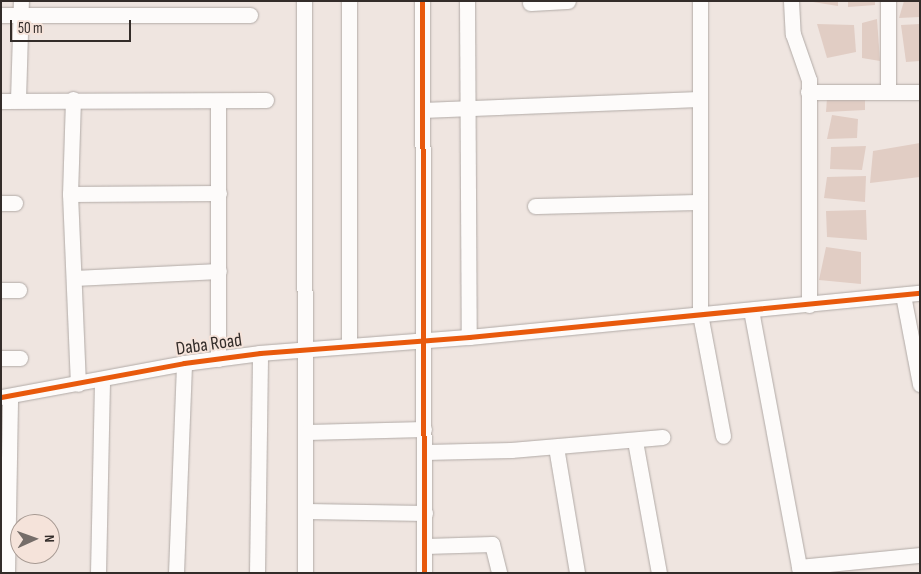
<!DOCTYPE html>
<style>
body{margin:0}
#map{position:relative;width:921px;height:574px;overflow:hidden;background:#efe5e0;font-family:"Sofia Sans Condensed",sans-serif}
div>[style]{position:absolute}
.building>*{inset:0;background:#e1cdc4}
.roads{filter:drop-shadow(0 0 1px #b1aaa6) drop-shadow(0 0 1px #b1aaa6)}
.street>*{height:15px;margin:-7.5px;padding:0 7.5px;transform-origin:7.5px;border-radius:7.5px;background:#fdfbfa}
.cycleway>*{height:5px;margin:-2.5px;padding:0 2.5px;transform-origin:2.5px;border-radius:2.5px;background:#e8590c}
span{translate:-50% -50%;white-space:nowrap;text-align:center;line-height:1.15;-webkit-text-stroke:4px #f5e3da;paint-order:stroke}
.street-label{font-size:19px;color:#332c29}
.frame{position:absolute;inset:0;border:2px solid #332c29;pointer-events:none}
.north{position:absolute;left:10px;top:514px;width:50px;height:50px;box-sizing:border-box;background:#f5e3da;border:1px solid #a79a93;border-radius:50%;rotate:88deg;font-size:14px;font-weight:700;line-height:20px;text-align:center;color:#332c29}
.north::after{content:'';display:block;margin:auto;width:18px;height:22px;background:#756d69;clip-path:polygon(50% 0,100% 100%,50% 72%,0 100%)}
.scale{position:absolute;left:10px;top:20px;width:121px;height:22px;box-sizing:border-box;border:2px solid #332c29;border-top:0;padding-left:6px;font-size:15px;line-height:18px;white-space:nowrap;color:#332c29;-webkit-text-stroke:4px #f5e3da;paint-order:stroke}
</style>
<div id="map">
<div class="building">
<i style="clip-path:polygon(813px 1px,838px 1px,838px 6px,813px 2px)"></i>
<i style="clip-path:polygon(848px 1px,875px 1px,875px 5px,848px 7px)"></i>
<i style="clip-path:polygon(904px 1px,920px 1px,920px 17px,899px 18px)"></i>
<i style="clip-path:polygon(877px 19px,880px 61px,862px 58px,862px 23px)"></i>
<i style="clip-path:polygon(817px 24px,854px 25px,856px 52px,827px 58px)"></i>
<i style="clip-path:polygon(920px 24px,920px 61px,906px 62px,901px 25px)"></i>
<i style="clip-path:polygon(865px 95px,865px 110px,826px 112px,827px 98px)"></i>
<i style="clip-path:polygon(832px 115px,858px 119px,857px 138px,827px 139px)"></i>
<i style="clip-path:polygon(920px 143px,920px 177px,870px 183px,873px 151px)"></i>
<i style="clip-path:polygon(866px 146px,862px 170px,830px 169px,831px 147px)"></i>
<i style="clip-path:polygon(866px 176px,865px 202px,824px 198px,827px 177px)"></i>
<i style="clip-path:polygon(866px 210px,867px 240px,827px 237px,826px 211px)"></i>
<i style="clip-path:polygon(826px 247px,861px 252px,861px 284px,819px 280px)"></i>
</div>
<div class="roads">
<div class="street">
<i style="left:304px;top:1px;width:572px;rotate:89.9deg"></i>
<i style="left:349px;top:1px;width:344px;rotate:90deg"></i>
<i style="left:422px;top:1px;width:572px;rotate:89.8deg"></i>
<i style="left:467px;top:1px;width:336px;rotate:89.7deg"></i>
<i style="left:700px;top:1px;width:313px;rotate:90deg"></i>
<i style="left:700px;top:314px;width:124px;rotate:79.3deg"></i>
<i style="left:791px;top:1px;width:33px;rotate:87deg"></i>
<i style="left:793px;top:34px;width:49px;rotate:70.8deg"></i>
<i style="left:809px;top:80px;width:225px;rotate:90deg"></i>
<i style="left:888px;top:1px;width:91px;rotate:90deg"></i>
<i style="left:530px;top:3px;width:38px;rotate:-3deg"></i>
<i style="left:1px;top:15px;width:249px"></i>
<i style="left:808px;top:92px;width:112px"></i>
<i style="left:73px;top:99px;width:95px;rotate:91.8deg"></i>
<i style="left:70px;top:194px;width:190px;rotate:87.6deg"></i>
<i style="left:18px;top:100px;width:99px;rotate:-88.3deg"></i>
<i style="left:1px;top:101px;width:265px;rotate:-0.2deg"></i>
<i style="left:218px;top:103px;width:256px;rotate:90deg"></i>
<i style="left:422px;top:110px;width:277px;rotate:-2.3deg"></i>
<i style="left:70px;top:194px;width:149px;rotate:-0.4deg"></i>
<i style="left:1px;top:203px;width:14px"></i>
<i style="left:535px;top:206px;width:164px;rotate:-1.4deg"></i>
<i style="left:74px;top:278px;width:145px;rotate:-2.8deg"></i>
<i style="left:1px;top:290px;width:18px"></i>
<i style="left:903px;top:295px;width:91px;rotate:79.2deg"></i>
<i style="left:751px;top:310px;width:268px;rotate:79.4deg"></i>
<i style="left:1px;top:358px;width:19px"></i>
<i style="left:1px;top:397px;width:186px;rotate:-10.5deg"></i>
<i style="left:184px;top:363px;width:77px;rotate:-7.5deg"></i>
<i style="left:260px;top:353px;width:210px;rotate:-4.4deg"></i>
<i style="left:469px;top:337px;width:453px;rotate:-5.6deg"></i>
<i style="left:307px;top:432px;width:117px;rotate:-1.5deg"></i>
<i style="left:635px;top:441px;width:134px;rotate:79.7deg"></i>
<i style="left:556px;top:447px;width:128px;rotate:80.5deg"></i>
<i style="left:425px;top:452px;width:86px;rotate:-1.3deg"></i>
<i style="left:511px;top:450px;width:152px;rotate:-4.9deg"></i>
<i style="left:306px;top:511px;width:119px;rotate:1deg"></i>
<i style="left:425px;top:546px;width:67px;rotate:-1.7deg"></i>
<i style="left:492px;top:544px;width:30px;rotate:76deg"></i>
<i style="left:799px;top:567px;width:122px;rotate:-5.7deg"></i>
<i style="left:7px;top:573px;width:177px;rotate:-89deg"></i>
<i style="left:98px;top:573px;width:194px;rotate:-88.8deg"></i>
<i style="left:176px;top:573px;width:210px;rotate:-87.8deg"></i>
<i style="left:257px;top:573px;width:220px;rotate:-89.2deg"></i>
</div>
</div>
<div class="cycleway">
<i style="left:422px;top:1px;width:572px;rotate:89.8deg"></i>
<i style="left:1px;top:397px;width:186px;rotate:-10.5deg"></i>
<i style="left:184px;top:363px;width:77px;rotate:-7.5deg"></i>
<i style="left:260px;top:353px;width:210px;rotate:-4.4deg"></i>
<i style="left:469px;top:337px;width:453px;rotate:-5.6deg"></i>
</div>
<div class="street-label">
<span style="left:209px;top:345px;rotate:-8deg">Daba Road</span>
</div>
<div class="frame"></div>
<div class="north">N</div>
<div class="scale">50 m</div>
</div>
